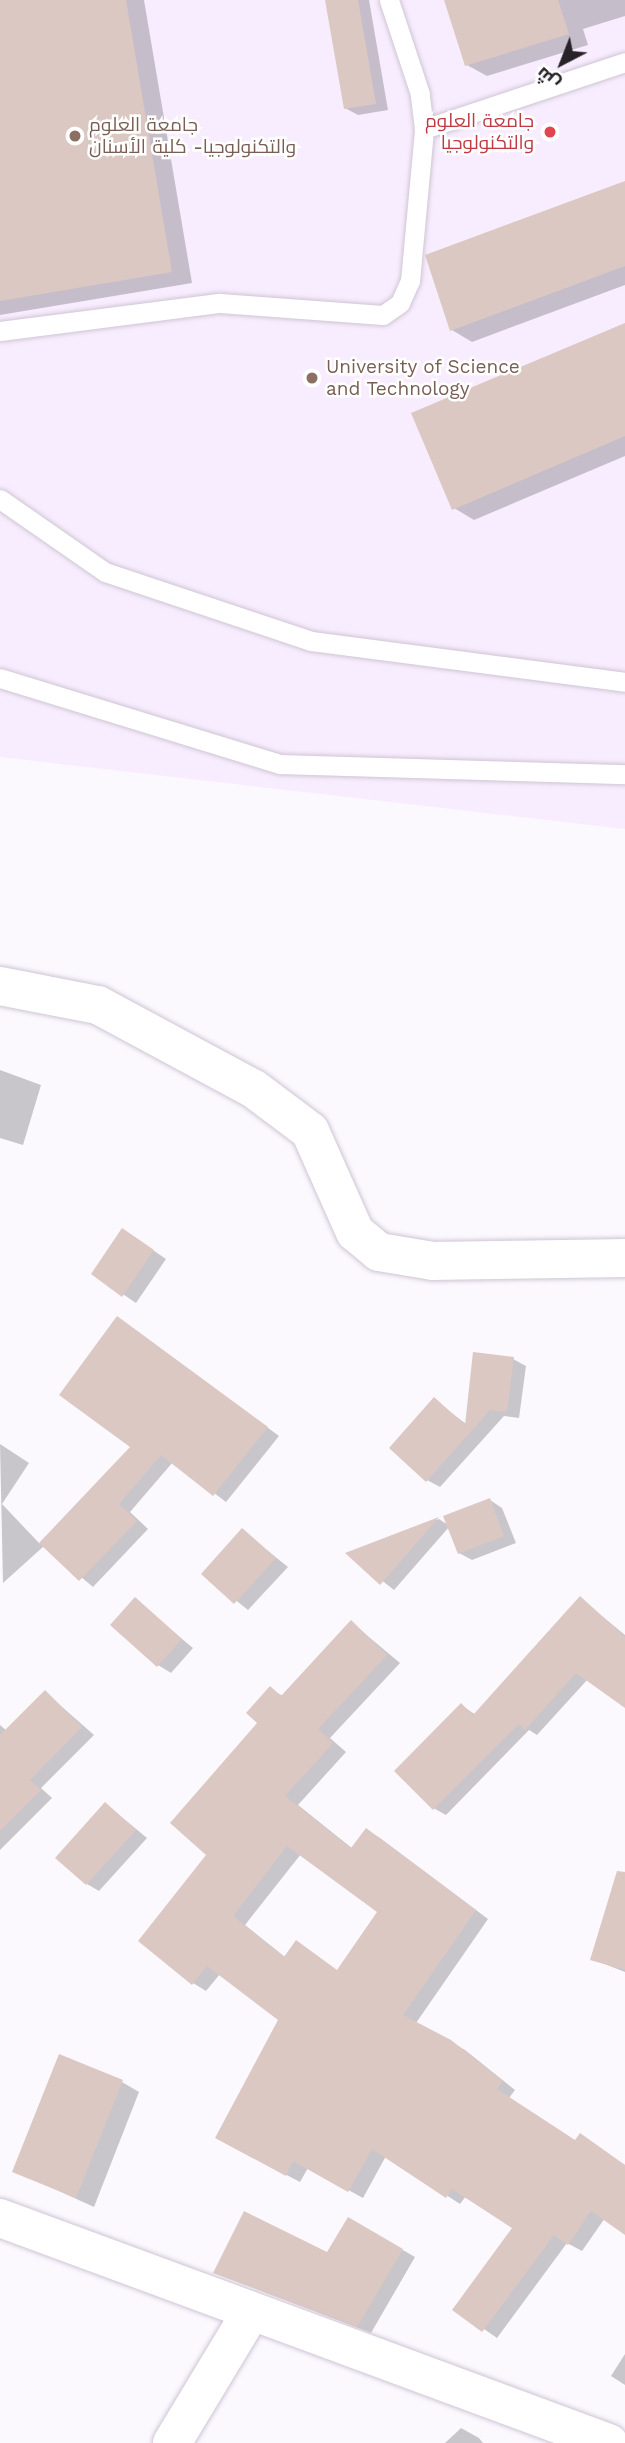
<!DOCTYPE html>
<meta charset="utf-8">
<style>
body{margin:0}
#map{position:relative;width:625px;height:2443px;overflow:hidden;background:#fbf8fe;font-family:"Work Sans",Cairo,sans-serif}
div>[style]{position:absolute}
.built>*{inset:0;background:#f8edfe}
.shadow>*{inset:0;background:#0003}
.building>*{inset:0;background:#dbc8c3}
.roads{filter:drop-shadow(0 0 2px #cfc5d4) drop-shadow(0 0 2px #cfc5d4)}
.service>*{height:19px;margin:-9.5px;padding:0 9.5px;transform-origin:9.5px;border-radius:9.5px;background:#fff}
.minor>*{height:38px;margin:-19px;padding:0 19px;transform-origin:19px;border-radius:19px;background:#fff}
.dots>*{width:19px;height:19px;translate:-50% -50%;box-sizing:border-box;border:4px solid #fff;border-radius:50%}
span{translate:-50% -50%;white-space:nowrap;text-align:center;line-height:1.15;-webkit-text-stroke:5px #fff;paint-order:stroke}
.health-label{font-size:19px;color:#be3a42}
.right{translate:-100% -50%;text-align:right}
.education-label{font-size:19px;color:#785e54}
.left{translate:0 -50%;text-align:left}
.north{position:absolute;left:527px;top:28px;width:70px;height:70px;-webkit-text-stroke:5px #fff;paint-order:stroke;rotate:222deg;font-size:19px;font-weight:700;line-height:28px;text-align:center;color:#262228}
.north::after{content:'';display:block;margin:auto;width:24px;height:32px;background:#262228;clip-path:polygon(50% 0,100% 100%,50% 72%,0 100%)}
</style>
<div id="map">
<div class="built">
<i style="clip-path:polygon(0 0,625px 0,625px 829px,0 757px)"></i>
</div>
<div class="shadow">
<i style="clip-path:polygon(0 0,144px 0,192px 283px,0 315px)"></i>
<i style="clip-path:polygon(327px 0,369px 0,388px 110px,358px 115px,345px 108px)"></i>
<i style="clip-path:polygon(446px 0,625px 0,625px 16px,583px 29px,588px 45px,487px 76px,467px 65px)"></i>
<i style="clip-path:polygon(625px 183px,625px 285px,472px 342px,452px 330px)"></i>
<i style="clip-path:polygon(625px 324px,625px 456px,474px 520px,454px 508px)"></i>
<i style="clip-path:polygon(0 1070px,41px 1085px,23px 1145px,0 1138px)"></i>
<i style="clip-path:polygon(135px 1238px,166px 1259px,136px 1303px,93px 1274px)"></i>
<i style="clip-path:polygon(130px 1326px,279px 1436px,226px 1502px,173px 1462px,130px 1512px,148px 1529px,93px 1587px,44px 1546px,3px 1583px,0 1444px,29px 1463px,2px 1504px,40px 1544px,133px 1447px)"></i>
<i style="clip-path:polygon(513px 1359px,526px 1366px,519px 1418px,504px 1416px,440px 1487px,427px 1480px,435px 1400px,466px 1424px)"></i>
<i style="clip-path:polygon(490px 1500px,502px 1508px,516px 1543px,472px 1560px,459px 1553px,449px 1527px,394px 1590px,348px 1554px,439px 1519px,448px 1525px)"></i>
<i style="clip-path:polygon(242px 1530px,288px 1567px,248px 1610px,203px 1574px)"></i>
<i style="clip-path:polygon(580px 1598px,625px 1635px,625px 1706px,588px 1679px,537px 1735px,529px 1730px,446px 1815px,435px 1809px,396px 1771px,461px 1705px,476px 1715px)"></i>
<i style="clip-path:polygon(135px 1600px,193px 1648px,171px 1673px,158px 1665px)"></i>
<i style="clip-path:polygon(evenodd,351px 1622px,400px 1663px,330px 1738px,346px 1752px,298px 1805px,353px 1849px,366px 1830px,380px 1838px,488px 1919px,416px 2023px,465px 2050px,515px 2090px,509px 2098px,575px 2141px,625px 2165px,625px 2232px,605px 2218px,582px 2251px,567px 2243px,497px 2338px,455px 2309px,515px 2228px,466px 2196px,460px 2204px,386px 2156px,363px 2198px,308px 2168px,300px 2182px,231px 2146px,280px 2019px,220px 1974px,206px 1991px,193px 1983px,208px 1855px,270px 1689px,283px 1696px,351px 1622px,301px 1854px,379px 1912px,338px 1971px,285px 1957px,245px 1925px,301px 1854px)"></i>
<i style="clip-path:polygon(45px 1692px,94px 1735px,41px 1788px,52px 1798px,0 1850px,0 1725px,7px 1731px)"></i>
<i style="clip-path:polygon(106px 1804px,147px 1838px,99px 1891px,87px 1884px)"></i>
<i style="clip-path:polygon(625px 1882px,625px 1972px,592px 1959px)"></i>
<i style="clip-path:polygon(122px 2082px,139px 2092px,94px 2207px,15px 2171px)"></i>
<i style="clip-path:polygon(349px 2219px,415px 2257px,371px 2333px,215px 2273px,328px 2254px)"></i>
<i style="clip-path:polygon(625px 2354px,625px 2385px,611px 2376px)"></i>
<i style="clip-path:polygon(461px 2428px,479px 2438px,483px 2443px,445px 2443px)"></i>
</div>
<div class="building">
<i style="clip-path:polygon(0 0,126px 0,172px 272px,0 301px)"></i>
<i style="clip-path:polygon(325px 0,358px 0,376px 104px,344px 109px)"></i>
<i style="clip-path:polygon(444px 0,558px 0,569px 34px,465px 66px)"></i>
<i style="clip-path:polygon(625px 181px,625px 266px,450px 331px,425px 255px)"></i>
<i style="clip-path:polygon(625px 323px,625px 436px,452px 510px,411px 413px)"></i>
<i style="clip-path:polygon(122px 1228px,154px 1250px,122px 1297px,91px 1274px)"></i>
<i style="clip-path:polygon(117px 1316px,268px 1427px,213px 1496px,161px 1455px,119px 1504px,137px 1521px,79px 1581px,39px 1543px,130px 1447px,59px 1395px)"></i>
<i style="clip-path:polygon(473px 1352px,514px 1357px,507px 1412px,490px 1410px,426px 1482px,389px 1448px,434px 1397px,465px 1425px)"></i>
<i style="clip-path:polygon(490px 1498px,504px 1536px,458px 1554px,443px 1516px)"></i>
<i style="clip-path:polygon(439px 1517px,380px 1585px,345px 1553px)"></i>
<i style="clip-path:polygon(242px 1528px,276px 1558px,234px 1604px,201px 1574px)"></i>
<i style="clip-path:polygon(580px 1596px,625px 1637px,625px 1708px,576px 1673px,525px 1730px,519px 1724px,433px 1810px,394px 1771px,461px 1703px,473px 1715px)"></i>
<i style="clip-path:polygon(135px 1597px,182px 1639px,157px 1667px,110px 1625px)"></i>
<i style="clip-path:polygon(evenodd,351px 1620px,387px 1655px,318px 1729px,333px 1743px,285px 1796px,351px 1848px,366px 1828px,476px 1910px,403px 2015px,451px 2040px,503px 2081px,497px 2089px,575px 2140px,580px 2133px,625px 2165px,625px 2235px,591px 2211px,568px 2245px,554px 2235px,482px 2332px,452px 2310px,512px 2228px,452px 2189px,446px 2198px,372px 2149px,348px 2192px,293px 2161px,286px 2176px,215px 2138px,278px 2020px,207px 1966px,192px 1985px,138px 1941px,206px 1855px,170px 1823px,257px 1723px,246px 1713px,270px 1686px,281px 1696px,351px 1620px,287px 1846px,377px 1912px,337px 1970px,296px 1940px,284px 1957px,233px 1916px,287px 1846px)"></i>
<i style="clip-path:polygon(45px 1690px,82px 1727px,30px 1780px,41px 1790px,0 1831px,0 1735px)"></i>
<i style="clip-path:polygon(105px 1802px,136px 1830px,86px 1885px,55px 1858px)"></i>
<i style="clip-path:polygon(617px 1871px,625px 1872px,625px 1970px,590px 1960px)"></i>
<i style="clip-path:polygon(59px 2054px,123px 2080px,76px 2198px,12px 2172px)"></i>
<i style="clip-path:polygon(244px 2211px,327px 2252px,348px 2217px,403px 2249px,357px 2327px,213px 2273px)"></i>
</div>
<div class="roads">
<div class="service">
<i style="left:424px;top:129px;width:212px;rotate:-18.4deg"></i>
<i style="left:0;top:331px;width:222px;rotate:-7.3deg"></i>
<i style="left:220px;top:303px;width:163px;rotate:4.2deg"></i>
<i style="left:383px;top:315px;width:21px;rotate:-35deg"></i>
<i style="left:400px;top:303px;width:24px;rotate:-66deg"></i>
<i style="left:410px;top:281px;width:153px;rotate:-84.7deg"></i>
<i style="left:424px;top:129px;width:35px;rotate:-97deg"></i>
<i style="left:420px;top:94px;width:99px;rotate:-108.3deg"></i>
<i style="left:0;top:499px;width:128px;rotate:34.8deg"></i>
<i style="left:105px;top:572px;width:217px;rotate:18.5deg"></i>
<i style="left:311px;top:641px;width:317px;rotate:7.4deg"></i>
<i style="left:0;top:678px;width:293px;rotate:17.1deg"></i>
<i style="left:280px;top:764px;width:345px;rotate:1.7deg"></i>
</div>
<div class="minor">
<i style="left:0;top:986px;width:100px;rotate:11deg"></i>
<i style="left:98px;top:1005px;width:177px;rotate:28.3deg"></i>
<i style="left:254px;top:1089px;width:70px;rotate:36.9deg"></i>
<i style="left:310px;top:1131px;width:111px;rotate:66deg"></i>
<i style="left:355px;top:1232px;width:31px;rotate:40deg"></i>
<i style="left:379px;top:1252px;width:55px;rotate:9.5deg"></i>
<i style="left:433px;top:1261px;width:192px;rotate:-0.9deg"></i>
<i style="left:0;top:2218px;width:649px;rotate:20.28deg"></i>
<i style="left:172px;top:2443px;width:153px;rotate:-58.9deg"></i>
</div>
</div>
<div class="dots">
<i style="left:550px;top:132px;background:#e0444e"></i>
<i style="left:75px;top:136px;background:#8d6e63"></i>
<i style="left:312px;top:378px;background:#8d6e63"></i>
</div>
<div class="health-label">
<span class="right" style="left:534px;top:132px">جامعة العلوم<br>والتكنولوجيا</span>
</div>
<div class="education-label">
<span class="left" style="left:89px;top:136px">جامعة العلوم<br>والتكنولوجيا- كلية الأسنان</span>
<span class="left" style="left:326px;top:378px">University of Science<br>and Technology</span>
</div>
<div class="north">ش</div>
</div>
